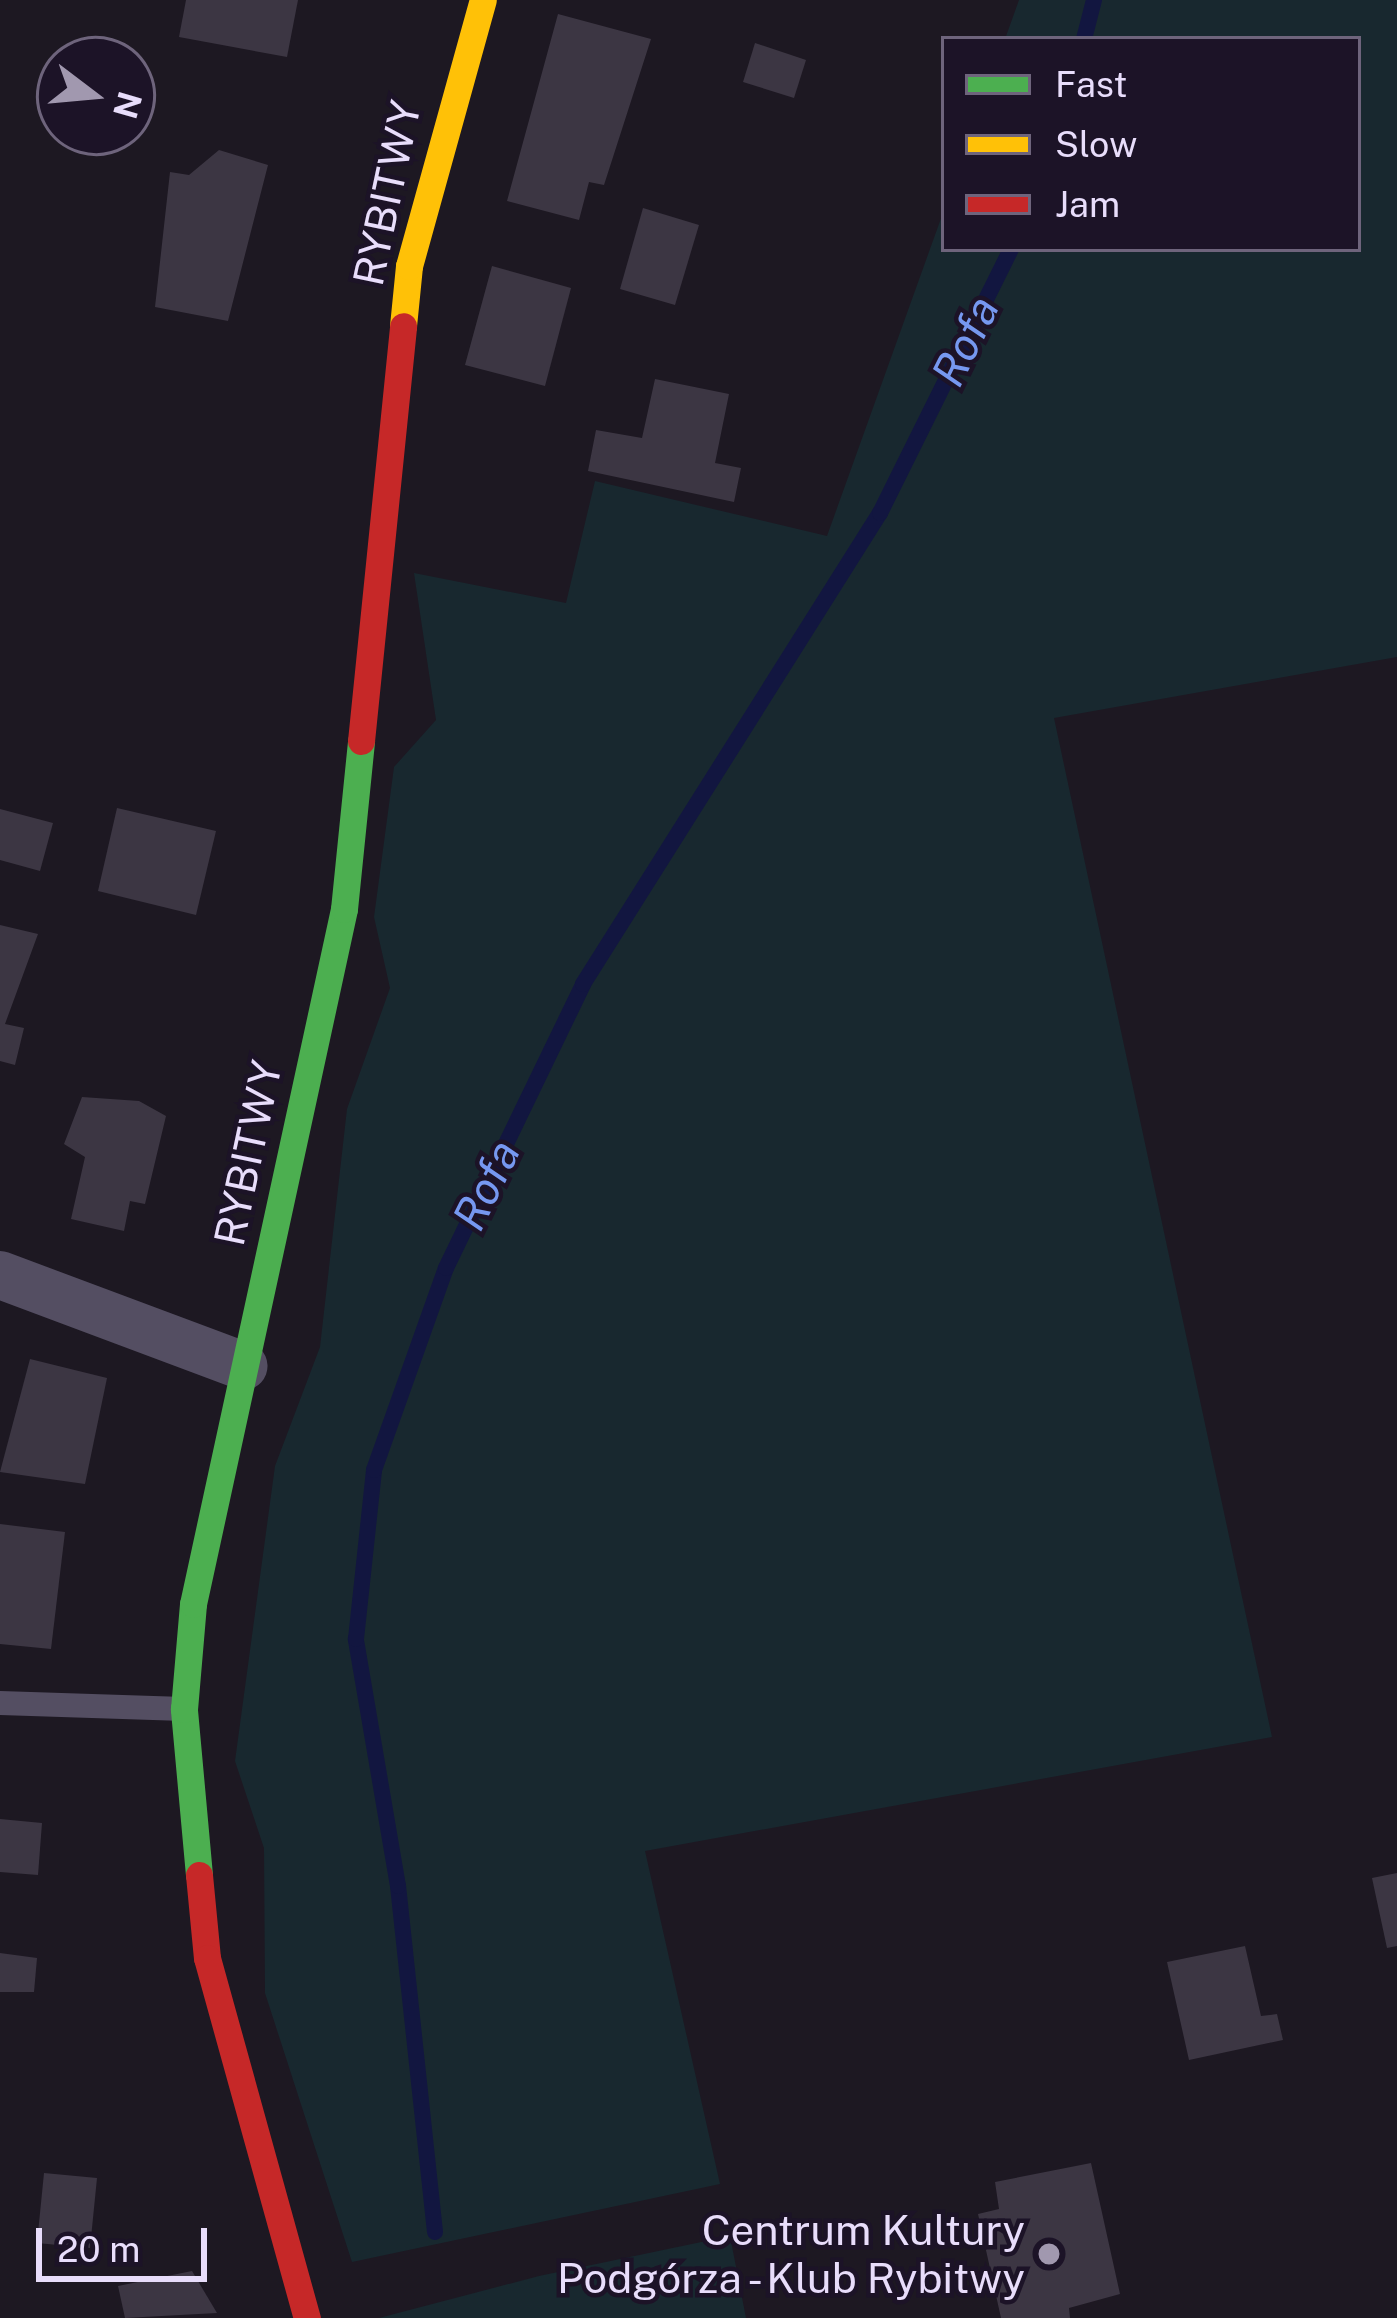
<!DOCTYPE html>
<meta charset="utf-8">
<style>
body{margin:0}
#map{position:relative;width:1397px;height:2318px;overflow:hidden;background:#1d1822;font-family:"Public Sans",sans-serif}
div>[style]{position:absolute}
.green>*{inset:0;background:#18282f}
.stream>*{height:16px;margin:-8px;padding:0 8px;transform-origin:8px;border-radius:8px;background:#121640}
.building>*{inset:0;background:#3c3643}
.lane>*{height:24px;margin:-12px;padding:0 12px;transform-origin:12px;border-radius:12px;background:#544e62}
.street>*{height:48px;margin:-24px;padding:0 24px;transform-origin:24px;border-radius:24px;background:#544e62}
.fast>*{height:27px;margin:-13.5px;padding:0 13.5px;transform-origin:13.5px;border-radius:13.5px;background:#4caf50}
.slow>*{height:27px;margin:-13.5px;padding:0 13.5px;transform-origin:13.5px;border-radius:13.5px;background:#ffc107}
.jam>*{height:27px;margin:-13.5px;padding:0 13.5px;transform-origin:13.5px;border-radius:13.5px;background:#c62828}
.dots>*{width:33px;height:33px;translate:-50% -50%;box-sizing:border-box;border:6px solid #1c1327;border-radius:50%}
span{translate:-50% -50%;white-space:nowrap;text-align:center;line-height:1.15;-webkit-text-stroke:9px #1c1327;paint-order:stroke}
.street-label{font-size:42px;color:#e8ddfb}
.poi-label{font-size:42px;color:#e8ddfb}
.right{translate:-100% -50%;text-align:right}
.water-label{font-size:45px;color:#7698f0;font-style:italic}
.legend{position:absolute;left:941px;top:36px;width:420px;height:216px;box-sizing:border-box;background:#1c1327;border:3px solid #6e647c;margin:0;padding:15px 21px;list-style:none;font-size:36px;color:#e8ddfb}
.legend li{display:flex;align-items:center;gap:24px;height:60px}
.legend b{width:60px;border:3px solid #6e647c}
.north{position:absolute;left:36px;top:36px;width:120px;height:120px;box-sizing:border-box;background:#1c1327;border:3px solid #6e647c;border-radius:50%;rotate:106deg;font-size:33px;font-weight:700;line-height:48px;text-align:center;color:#e8ddfb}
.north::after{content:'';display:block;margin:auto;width:42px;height:54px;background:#a198af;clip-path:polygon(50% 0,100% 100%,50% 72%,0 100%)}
.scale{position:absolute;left:36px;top:2228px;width:171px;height:54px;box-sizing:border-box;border:6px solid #e8ddfb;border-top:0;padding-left:15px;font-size:36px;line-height:42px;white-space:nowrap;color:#e8ddfb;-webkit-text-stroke:9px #1c1327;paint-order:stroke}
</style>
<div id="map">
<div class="green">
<i style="clip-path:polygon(1019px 0,1397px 0,1397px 657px,1054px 718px,1272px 1737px,645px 1851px,720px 2184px,352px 2262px,265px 1993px,264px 1848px,235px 1761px,275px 1466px,320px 1347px,347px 1109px,390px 988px,374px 917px,394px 767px,436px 720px,414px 573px,566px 603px,595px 481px,827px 536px,944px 210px,944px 249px,1358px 249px,1358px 39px,1005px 39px)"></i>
<i style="clip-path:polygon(730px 2236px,746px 2318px,379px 2318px,539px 2276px)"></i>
</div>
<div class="stream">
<i style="left:1084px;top:39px;width:40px;rotate:-75.6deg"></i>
<i style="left:435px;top:2232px;width:348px;rotate:-96.1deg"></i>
<i style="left:398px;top:1886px;width:251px;rotate:-99.7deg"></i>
<i style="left:356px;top:1639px;width:170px;rotate:-83.9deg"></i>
<i style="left:374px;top:1470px;width:214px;rotate:-70.4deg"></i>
<i style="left:446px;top:1268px;width:315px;rotate:-64.2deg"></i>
<i style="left:583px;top:984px;width:557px;rotate:-57.77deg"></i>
<i style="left:880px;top:513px;width:295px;rotate:-63.6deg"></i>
</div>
<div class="building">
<i style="clip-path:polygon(186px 0,298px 0,287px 57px,179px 37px)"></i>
<i style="clip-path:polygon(558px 14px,651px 39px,604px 185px,589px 182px,579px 220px,507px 201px)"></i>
<i style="clip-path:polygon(755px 43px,806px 60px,794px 98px,743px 82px)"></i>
<i style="clip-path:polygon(219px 150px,268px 165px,228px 321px,155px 307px,170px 172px,189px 175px)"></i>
<i style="clip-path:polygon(643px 208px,699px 225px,675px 305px,620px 289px)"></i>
<i style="clip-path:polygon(492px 266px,571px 288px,545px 386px,465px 365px)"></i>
<i style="clip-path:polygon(655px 379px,729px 394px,715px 463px,741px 468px,734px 502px,588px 471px,596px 430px,642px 438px)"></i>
<i style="clip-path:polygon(117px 808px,216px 831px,196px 915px,98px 891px)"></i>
<i style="clip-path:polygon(0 809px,53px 823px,40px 871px,0 860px)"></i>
<i style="clip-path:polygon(0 925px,38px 934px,5px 1024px,24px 1028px,15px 1065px,0 1061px)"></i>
<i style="clip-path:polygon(82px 1097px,139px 1101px,166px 1116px,145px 1204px,130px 1201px,124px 1231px,71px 1219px,85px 1157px,64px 1144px)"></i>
<i style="clip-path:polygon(30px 1359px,107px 1378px,85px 1484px,0 1472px)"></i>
<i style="clip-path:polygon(0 1524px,65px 1532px,51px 1649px,0 1644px)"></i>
<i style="clip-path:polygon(0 1819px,42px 1823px,38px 1875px,0 1872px)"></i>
<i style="clip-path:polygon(1397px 1873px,1397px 1946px,1387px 1948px,1372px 1878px)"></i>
<i style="clip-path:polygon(1245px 1946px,1261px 2016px,1277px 2014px,1283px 2040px,1189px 2060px,1167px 1962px)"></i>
<i style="clip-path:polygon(0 1953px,37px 1958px,34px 1992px,0 1992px)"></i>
<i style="clip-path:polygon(1091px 2163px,1120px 2294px,1069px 2308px,1070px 2318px,1001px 2318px,978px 2214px,999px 2209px,995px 2182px)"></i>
<i style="clip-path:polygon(44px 2173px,97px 2178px,90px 2248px,37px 2243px)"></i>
<i style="clip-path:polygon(192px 2271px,217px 2313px,125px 2318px,118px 2286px)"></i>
</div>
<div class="lane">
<i style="left:0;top:1703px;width:184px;rotate:1.9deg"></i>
</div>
<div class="street">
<i style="left:0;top:1275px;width:260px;rotate:20.5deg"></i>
</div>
<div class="fast">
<i style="left:199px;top:1875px;width:167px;rotate:-95.2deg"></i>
<i style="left:184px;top:1709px;width:105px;rotate:-85.1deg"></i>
<i style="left:193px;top:1604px;width:711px;rotate:-77.74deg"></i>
<i style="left:344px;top:909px;width:169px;rotate:-84.2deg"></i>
</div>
<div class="slow">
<i style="left:403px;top:326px;width:60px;rotate:-84.3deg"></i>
<i style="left:409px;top:266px;width:276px;rotate:-74.5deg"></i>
</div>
<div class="jam">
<i style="left:361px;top:741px;width:417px;rotate:-84.2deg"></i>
<i style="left:199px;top:1875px;width:83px;rotate:84.5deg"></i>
<i style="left:207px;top:1958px;width:374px;rotate:74.5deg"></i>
</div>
<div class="dots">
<i style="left:1049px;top:2254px;background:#a198af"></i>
</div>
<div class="street-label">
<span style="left:387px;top:193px;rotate:-78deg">RYBITWY</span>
<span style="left:248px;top:1153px;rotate:-78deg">RYBITWY</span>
</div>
<div class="poi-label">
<span class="right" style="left:1025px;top:2254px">Centrum Kultury<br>Podgórza - Klub Rybitwy</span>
</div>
<div class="water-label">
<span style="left:965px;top:341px;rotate:-64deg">Rofa</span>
<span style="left:486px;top:1185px;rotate:-64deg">Rofa</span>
</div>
<ul class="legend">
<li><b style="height:15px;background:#4caf50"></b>Fast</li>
<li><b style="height:15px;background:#ffc107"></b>Slow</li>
<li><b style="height:15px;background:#c62828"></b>Jam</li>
</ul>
<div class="north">N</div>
<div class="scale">20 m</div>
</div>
